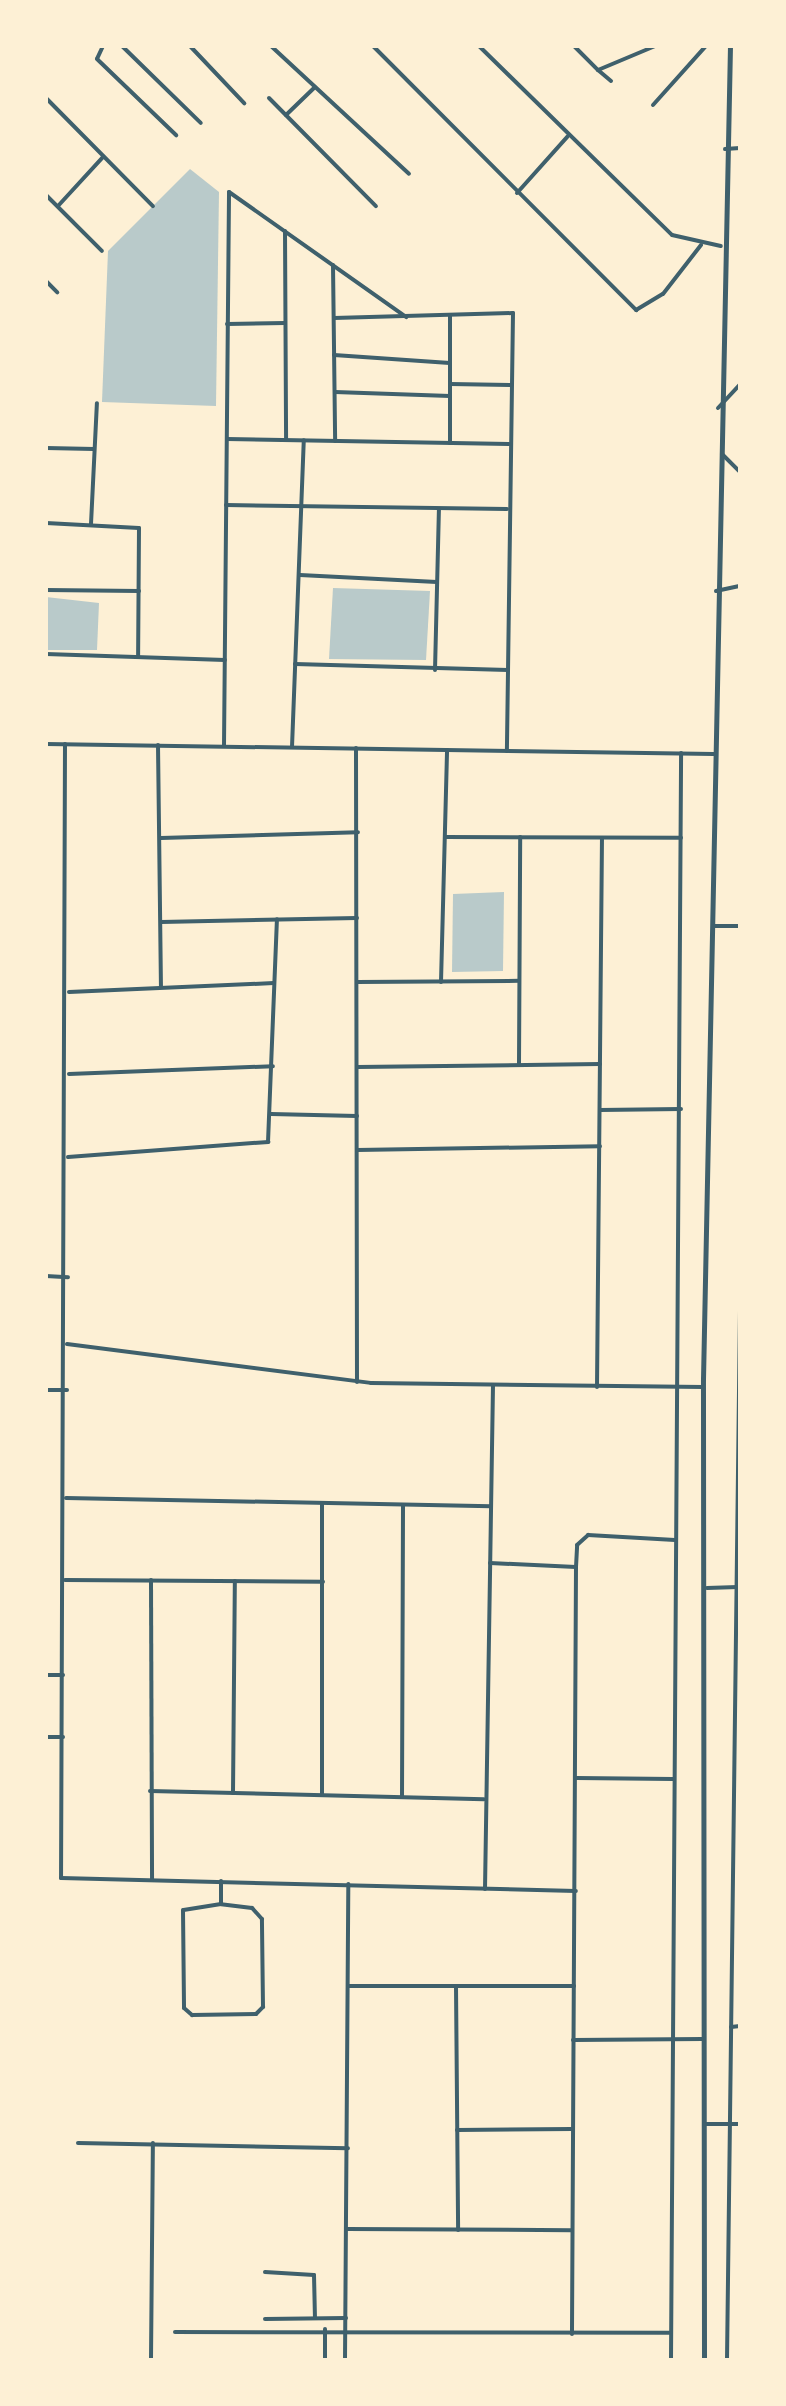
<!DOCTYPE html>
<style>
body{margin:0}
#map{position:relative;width:786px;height:2406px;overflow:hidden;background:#fdf0d5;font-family:"Roboto Condensed",sans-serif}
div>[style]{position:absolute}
.green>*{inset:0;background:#b9caca}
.minor>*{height:4px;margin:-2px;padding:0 2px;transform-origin:2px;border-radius:2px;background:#3f606c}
.tertiary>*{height:5px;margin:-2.5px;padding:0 2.5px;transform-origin:2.5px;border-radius:2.5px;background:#3f606c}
span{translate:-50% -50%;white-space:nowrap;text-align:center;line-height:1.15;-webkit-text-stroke:8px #fdf0d5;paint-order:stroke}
.frame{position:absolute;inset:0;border:48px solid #fdf0d5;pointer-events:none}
</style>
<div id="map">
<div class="green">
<i style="clip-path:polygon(190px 169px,219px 192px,216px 406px,102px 402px,108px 251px)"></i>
<i style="clip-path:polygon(333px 588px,430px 591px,426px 660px,329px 659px)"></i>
<i style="clip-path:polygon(46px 597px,99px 603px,97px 650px,46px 650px)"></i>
<i style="clip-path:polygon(504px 892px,503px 971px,452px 972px,453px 894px)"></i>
</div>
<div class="minor">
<i style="left:103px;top:46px;width:14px;rotate:115deg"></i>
<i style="left:97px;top:59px;width:110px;rotate:43.9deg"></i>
<i style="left:122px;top:46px;width:110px;rotate:44.3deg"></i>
<i style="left:190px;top:46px;width:79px;rotate:46.5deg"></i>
<i style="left:271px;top:46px;width:188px;rotate:42.8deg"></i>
<i style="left:373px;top:46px;width:373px;rotate:45.1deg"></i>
<i style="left:636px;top:310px;width:31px;rotate:-31deg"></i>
<i style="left:663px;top:294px;width:62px;rotate:-52.2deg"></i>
<i style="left:479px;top:46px;width:270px;rotate:44.4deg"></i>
<i style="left:672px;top:235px;width:50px;rotate:12.7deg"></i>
<i style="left:574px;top:46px;width:34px;rotate:45deg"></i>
<i style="left:598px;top:70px;width:62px;rotate:-22.8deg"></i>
<i style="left:598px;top:70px;width:17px;rotate:40deg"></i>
<i style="left:46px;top:98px;width:152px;rotate:45.3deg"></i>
<i style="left:269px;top:98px;width:152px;rotate:45.3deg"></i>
<i style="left:653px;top:105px;width:79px;rotate:-48.1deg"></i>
<i style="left:286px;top:115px;width:40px;rotate:-44deg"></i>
<i style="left:725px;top:149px;width:15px;rotate:-4deg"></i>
<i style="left:517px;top:193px;width:76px;rotate:-48.2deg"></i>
<i style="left:46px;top:195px;width:79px;rotate:45deg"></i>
<i style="left:58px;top:206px;width:67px;rotate:-47.4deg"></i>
<i style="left:285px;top:231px;width:209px;rotate:89.7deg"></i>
<i style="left:333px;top:265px;width:176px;rotate:89.3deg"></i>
<i style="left:46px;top:281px;width:16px;rotate:45deg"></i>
<i style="left:334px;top:318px;width:179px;rotate:-1.6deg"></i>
<i style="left:513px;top:313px;width:438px;rotate:90.8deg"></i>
<i style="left:227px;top:324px;width:58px;rotate:-1deg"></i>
<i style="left:334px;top:355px;width:116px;rotate:3.9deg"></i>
<i style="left:450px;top:384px;width:61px;rotate:0.9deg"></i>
<i style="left:335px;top:392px;width:115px;rotate:2deg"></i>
<i style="left:718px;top:408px;width:33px;rotate:-47deg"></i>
<i style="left:227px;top:439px;width:282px;rotate:1deg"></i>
<i style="left:450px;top:443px;width:128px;rotate:-90deg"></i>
<i style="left:46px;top:448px;width:48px;rotate:1.2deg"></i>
<i style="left:722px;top:454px;width:25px;rotate:45deg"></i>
<i style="left:226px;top:505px;width:281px;rotate:0.8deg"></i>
<i style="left:46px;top:523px;width:93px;rotate:3.1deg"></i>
<i style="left:139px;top:528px;width:129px;rotate:90.4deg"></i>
<i style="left:91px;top:524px;width:121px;rotate:-87.2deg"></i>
<i style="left:300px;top:575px;width:137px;rotate:2.9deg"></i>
<i style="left:46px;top:590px;width:93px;rotate:0.6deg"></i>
<i style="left:716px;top:591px;width:25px;rotate:-12deg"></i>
<i style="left:46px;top:654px;width:179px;rotate:1.9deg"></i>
<i style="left:295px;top:664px;width:213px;rotate:1.6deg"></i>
<i style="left:435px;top:670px;width:161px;rotate:-88.6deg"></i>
<i style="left:46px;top:744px;width:668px;rotate:0.86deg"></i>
<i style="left:65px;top:744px;width:1134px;rotate:90.2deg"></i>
<i style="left:61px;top:1878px;width:515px;rotate:1.45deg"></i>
<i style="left:158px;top:745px;width:241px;rotate:89.3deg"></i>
<i style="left:224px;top:746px;width:554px;rotate:-89.48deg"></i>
<i style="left:229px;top:192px;width:217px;rotate:35.2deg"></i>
<i style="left:292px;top:747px;width:307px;rotate:-87.8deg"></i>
<i style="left:356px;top:748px;width:634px;rotate:89.91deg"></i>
<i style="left:446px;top:837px;width:235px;rotate:0.2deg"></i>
<i style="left:161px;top:838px;width:197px;rotate:-1.7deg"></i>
<i style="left:161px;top:922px;width:196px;rotate:-1.2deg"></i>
<i style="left:713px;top:926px;width:27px"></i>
<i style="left:357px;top:982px;width:162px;rotate:-0.4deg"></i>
<i style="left:441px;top:982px;width:232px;rotate:-88.5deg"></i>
<i style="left:69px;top:992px;width:205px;rotate:-2.5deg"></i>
<i style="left:519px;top:1065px;width:228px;rotate:-89.7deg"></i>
<i style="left:357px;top:1067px;width:243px;rotate:-0.7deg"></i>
<i style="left:69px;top:1074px;width:204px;rotate:-2.2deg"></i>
<i style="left:600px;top:1110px;width:81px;rotate:-0.7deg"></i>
<i style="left:271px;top:1114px;width:86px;rotate:1.3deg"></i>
<i style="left:357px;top:1150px;width:243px;rotate:-0.9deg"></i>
<i style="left:68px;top:1157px;width:201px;rotate:-4.3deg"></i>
<i style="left:268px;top:1142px;width:223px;rotate:-87.7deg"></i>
<i style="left:46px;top:1276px;width:22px;rotate:3deg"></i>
<i style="left:67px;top:1344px;width:306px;rotate:7.3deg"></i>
<i style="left:371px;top:1383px;width:332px;rotate:0.7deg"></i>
<i style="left:597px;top:1387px;width:549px;rotate:-89.48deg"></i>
<i style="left:46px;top:1390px;width:21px"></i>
<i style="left:66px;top:1498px;width:425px;rotate:1.1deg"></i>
<i style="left:490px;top:1563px;width:86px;rotate:2.7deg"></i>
<i style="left:576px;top:1567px;width:767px;rotate:90.3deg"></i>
<i style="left:576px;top:1567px;width:22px;rotate:-87deg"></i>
<i style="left:577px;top:1545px;width:15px;rotate:-42deg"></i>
<i style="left:588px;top:1535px;width:87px;rotate:3.3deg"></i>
<i style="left:65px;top:1580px;width:258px;rotate:0.4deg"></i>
<i style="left:151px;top:1580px;width:300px;rotate:89.8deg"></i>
<i style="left:707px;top:1588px;width:31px;rotate:-2deg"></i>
<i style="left:46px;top:1675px;width:17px"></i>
<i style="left:46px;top:1737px;width:17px"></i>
<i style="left:576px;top:1778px;width:97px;rotate:0.6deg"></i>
<i style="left:150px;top:1791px;width:334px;rotate:1.4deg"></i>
<i style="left:233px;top:1793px;width:212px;rotate:-89.5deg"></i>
<i style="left:322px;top:1795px;width:292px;rotate:-90deg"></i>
<i style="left:402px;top:1797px;width:292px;rotate:-89.8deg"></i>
<i style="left:221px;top:1881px;width:23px;rotate:90deg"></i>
<i style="left:221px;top:1904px;width:38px;rotate:171deg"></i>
<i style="left:183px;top:1910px;width:98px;rotate:89.4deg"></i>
<i style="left:184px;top:2008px;width:11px;rotate:41deg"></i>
<i style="left:192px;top:2015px;width:64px;rotate:-0.9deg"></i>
<i style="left:256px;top:2014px;width:10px;rotate:-45deg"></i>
<i style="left:263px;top:2007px;width:88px;rotate:-90.7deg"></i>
<i style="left:262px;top:1919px;width:15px;rotate:-132deg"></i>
<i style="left:252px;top:1908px;width:31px;rotate:-173deg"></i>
<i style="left:485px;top:1889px;width:504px;rotate:-89.09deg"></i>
<i style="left:348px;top:1986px;width:226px"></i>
<i style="left:456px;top:1986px;width:244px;rotate:89.5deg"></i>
<i style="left:731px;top:2027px;width:9px;rotate:-6deg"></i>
<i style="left:573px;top:2040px;width:130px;rotate:-0.4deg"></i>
<i style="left:705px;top:2124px;width:35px"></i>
<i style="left:457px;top:2130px;width:115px;rotate:-0.5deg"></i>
<i style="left:78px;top:2143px;width:270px;rotate:1.1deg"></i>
<i style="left:347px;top:2229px;width:224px;rotate:0.3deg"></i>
<i style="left:265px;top:2272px;width:49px;rotate:3.5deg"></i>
<i style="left:314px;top:2275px;width:43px;rotate:88.7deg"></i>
<i style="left:265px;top:2319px;width:81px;rotate:-0.7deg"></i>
<i style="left:325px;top:2329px;width:31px;rotate:90deg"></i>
<i style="left:175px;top:2332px;width:495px;rotate:0.1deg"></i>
<i style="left:151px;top:2360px;width:217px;rotate:-89.5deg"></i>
<i style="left:345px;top:2360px;width:476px;rotate:-89.6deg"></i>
<i style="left:671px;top:2360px;width:1607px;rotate:-89.64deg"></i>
<i style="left:727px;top:2360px;width:1049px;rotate:-89.29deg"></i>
</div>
<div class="tertiary">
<i style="left:704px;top:2360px;width:981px;rotate:-90.06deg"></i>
<i style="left:703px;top:1379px;width:1333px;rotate:-88.84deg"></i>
</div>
<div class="frame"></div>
</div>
